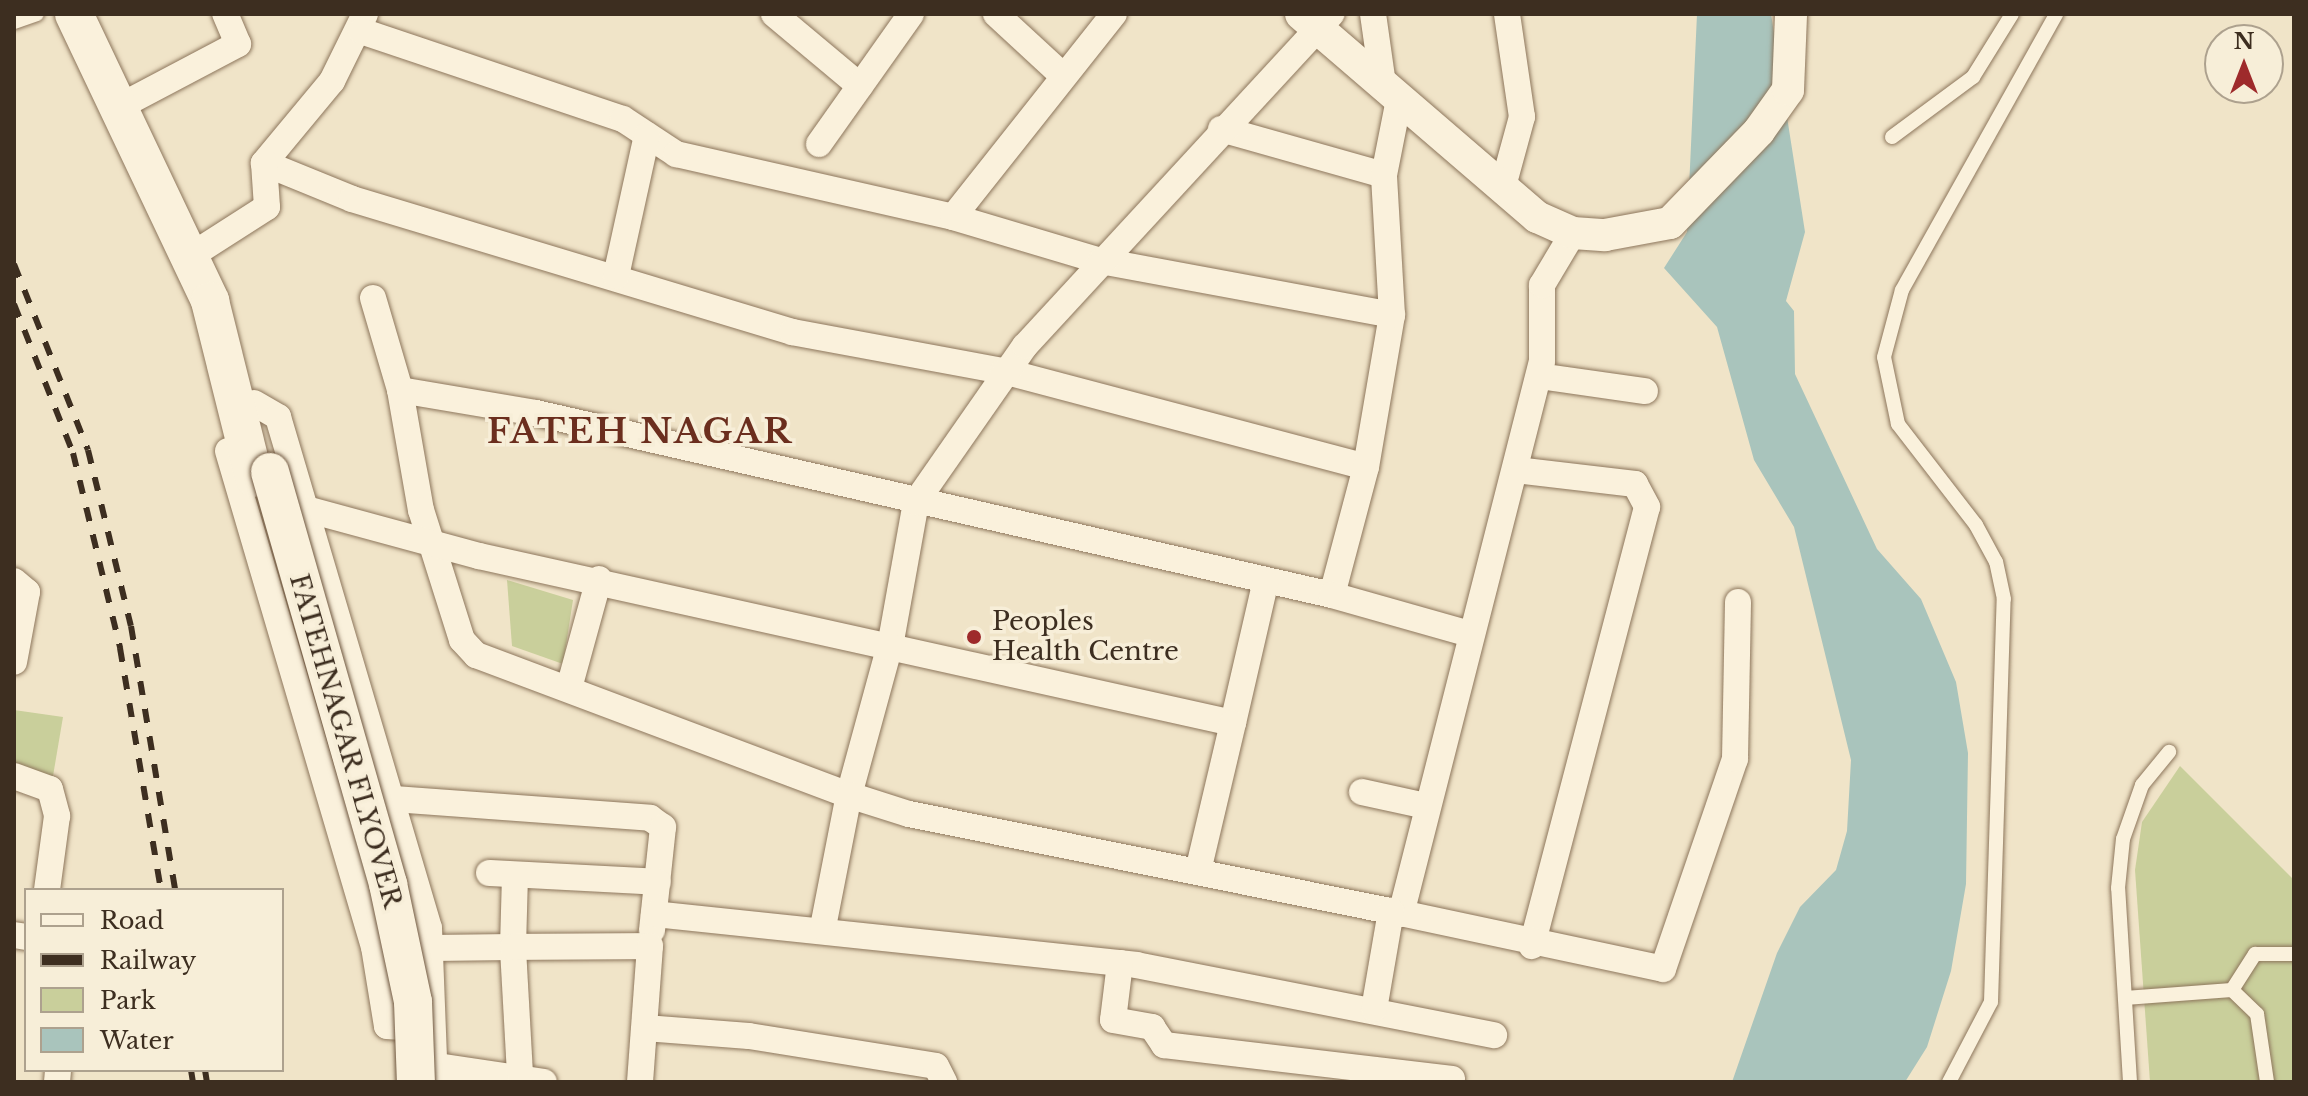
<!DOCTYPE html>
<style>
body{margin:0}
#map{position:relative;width:2308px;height:1096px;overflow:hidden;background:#f0e4c8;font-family:"Libre Baskerville",serif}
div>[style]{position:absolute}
.green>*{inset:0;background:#c9cf9b}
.water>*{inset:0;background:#a9c4bc}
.roads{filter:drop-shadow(0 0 2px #8d765c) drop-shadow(0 0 2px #8d765c)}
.service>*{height:14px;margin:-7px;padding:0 7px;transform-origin:7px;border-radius:7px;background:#faf1dc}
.minor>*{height:26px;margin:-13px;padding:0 13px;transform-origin:13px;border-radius:13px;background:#faf1dc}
.tertiary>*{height:32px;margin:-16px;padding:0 16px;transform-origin:16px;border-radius:16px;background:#faf1dc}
.secondary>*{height:38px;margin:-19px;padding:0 19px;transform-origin:19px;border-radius:19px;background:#faf1dc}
.rail>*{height:6px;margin-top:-3px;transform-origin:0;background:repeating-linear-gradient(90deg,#3d2e20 0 14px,transparent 0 28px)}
.bridges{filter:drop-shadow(0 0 2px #6f573f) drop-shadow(0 0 2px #6f573f)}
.secondary-bridge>*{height:38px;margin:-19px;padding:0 19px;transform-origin:19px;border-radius:19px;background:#faf1dc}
.dots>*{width:22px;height:22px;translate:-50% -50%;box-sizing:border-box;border:4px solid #f7eed8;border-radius:50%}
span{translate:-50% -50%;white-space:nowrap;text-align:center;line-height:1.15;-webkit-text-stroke:7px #f7eed8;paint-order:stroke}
.poi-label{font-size:26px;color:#3d2e20}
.left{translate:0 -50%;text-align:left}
.street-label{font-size:26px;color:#3d2e20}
.district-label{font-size:34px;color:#6b2e1e;font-weight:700;letter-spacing:2px}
.frame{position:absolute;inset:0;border:16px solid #3d2e20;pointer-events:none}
.legend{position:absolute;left:24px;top:888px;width:260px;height:184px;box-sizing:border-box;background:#f7eed8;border:2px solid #ada18e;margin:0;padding:10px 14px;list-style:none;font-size:24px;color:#3d2e20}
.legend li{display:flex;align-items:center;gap:16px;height:40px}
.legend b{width:40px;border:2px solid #ada18e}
.north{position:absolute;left:2204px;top:24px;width:80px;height:80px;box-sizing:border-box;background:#f7eed8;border:2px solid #ada18e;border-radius:50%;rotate:0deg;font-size:22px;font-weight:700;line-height:32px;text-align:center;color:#3d2e20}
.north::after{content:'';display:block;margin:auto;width:28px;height:36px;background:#9e2a2b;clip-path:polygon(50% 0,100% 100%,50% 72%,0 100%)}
</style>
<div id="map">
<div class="green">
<i style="clip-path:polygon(507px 580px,573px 600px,563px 664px,512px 646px)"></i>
<i style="clip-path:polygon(14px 710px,63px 717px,53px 776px,14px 770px)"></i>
<i style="clip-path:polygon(2180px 766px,2294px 880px,2294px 1082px,2150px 1082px,2135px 870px,2142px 822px)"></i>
</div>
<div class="water">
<i style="clip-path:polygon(1697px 14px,1771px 14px,1805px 232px,1786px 301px,1794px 311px,1795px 374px,1877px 549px,1921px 599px,1956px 682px,1968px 753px,1966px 884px,1951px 971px,1927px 1047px,1905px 1082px,1732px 1082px,1777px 953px,1800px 907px,1836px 870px,1847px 831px,1851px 760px,1794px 527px,1754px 460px,1717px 327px,1664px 268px,1687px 232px)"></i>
</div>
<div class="roads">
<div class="service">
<i style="left:14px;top:22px;width:24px;rotate:-19deg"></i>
<i style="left:1892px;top:137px;width:101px;rotate:-36.5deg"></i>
<i style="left:1973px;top:77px;width:74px;rotate:-58.2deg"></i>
<i style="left:2232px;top:990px;width:35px;rotate:44deg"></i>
<i style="left:2257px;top:1014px;width:69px;rotate:81.6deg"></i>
<i style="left:2125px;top:998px;width:107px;rotate:-4.3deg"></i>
<i style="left:2232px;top:990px;width:43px;rotate:-57.4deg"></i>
<i style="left:2255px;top:954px;width:39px"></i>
<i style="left:1949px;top:1082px;width:90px;rotate:-62.3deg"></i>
<i style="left:1991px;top:1002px;width:403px;rotate:-88.2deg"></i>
<i style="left:2004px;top:599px;width:38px;rotate:-102deg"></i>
<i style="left:1996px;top:562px;width:42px;rotate:-118.4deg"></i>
<i style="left:1976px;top:525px;width:128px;rotate:-127.7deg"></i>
<i style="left:1898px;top:424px;width:68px;rotate:-101.8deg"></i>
<i style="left:1884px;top:357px;width:69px;rotate:-75deg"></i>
<i style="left:1902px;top:290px;width:316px;rotate:-60.8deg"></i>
<i style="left:2130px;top:1082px;width:194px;rotate:-93.5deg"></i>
<i style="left:2118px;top:888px;width:49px;rotate:-84.2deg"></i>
<i style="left:2123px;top:839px;width:57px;rotate:-70.6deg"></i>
<i style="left:2142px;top:785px;width:43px;rotate:-50.7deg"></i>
</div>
<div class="minor">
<i style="left:365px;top:14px;width:75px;rotate:116.2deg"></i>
<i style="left:332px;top:81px;width:107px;rotate:129.7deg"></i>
<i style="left:264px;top:163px;width:95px;rotate:22.2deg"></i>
<i style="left:352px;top:199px;width:460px;rotate:16.8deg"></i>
<i style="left:792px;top:332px;width:215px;rotate:10.5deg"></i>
<i style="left:1003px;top:371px;width:375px;rotate:14.8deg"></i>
<i style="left:774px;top:14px;width:112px;rotate:39.9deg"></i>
<i style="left:996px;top:14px;width:90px;rotate:42.7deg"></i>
<i style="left:1373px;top:14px;width:71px;rotate:81.9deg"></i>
<i style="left:361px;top:31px;width:276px;rotate:18.6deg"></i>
<i style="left:623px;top:119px;width:64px;rotate:33.4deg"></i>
<i style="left:676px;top:154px;width:284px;rotate:12.8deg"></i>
<i style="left:953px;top:217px;width:154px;rotate:16.6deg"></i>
<i style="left:1101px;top:261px;width:296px;rotate:10.5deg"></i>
<i style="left:1392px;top:315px;width:154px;rotate:99.7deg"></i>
<i style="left:1366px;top:467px;width:132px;rotate:104.9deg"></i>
<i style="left:132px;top:100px;width:120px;rotate:-27.8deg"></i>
<i style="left:238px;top:44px;width:33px;rotate:-113deg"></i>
<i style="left:1221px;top:129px;width:169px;rotate:15.8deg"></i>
<i style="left:819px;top:144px;width:159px;rotate:-54.7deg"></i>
<i style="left:1502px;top:190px;width:76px;rotate:-74.7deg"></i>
<i style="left:1522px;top:117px;width:104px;rotate:-98.3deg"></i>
<i style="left:953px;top:217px;width:259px;rotate:-51.6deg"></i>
<i style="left:203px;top:248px;width:76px;rotate:-32.6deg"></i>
<i style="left:267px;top:207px;width:44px;rotate:-93.9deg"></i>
<i style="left:616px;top:276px;width:144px;rotate:-77.6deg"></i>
<i style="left:373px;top:298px;width:96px;rotate:73.6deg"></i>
<i style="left:400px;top:390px;width:122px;rotate:80.1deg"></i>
<i style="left:421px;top:510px;width:136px;rotate:72.5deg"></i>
<i style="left:462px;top:640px;width:21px;rotate:47deg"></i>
<i style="left:476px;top:655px;width:398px;rotate:20.6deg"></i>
<i style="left:849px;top:795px;width:160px;rotate:-74.7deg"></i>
<i style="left:891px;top:641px;width:141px;rotate:-79.8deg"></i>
<i style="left:916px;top:502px;width:190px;rotate:-55.1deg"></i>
<i style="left:1025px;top:346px;width:452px;rotate:-47.3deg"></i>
<i style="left:1392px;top:315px;width:140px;rotate:-93.3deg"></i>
<i style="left:1384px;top:175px;width:77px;rotate:-78.8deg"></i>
<i style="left:1539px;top:376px;width:107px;rotate:8.1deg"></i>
<i style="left:400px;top:390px;width:138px;rotate:9.6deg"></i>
<i style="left:536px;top:413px;width:817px;rotate:12.88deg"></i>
<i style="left:1332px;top:595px;width:143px;rotate:15.8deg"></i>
<i style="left:254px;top:403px;width:28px;rotate:30deg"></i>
<i style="left:278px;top:417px;width:533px;rotate:73.54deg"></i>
<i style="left:429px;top:928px;width:154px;rotate:87.8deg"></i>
<i style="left:228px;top:451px;width:517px;rotate:73.6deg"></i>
<i style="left:374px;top:947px;width:80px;rotate:80.7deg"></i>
<i style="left:387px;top:1026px;width:43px;rotate:4deg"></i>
<i style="left:1516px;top:470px;width:120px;rotate:6.7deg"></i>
<i style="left:1635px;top:484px;width:26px;rotate:62deg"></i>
<i style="left:1647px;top:507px;width:454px;rotate:104.7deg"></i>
<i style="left:306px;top:509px;width:179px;rotate:15.2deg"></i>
<i style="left:479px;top:556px;width:772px;rotate:12.49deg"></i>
<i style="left:1233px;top:723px;width:143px;rotate:-77deg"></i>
<i style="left:14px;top:581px;width:17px;rotate:40deg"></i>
<i style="left:27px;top:592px;width:71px;rotate:100.5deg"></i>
<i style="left:569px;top:688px;width:113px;rotate:-74.6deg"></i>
<i style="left:14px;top:776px;width:38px;rotate:20deg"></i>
<i style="left:50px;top:789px;width:28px;rotate:75deg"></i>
<i style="left:57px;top:816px;width:75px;rotate:97.7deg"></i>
<i style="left:1362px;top:792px;width:66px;rotate:12.3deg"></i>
<i style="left:394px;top:799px;width:257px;rotate:4.2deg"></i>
<i style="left:650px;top:818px;width:16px;rotate:35deg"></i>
<i style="left:663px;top:827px;width:104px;rotate:96.1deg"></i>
<i style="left:1198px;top:871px;width:152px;rotate:-76.7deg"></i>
<i style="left:489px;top:873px;width:169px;rotate:3deg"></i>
<i style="left:1391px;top:911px;width:278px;rotate:12deg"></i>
<i style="left:1663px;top:969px;width:222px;rotate:-71.1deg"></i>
<i style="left:1735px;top:759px;width:157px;rotate:-88.9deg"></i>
<i style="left:654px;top:914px;width:485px;rotate:6deg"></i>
<i style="left:1136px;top:965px;width:365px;rotate:11.1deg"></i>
<i style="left:1401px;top:914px;width:571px;rotate:-75.7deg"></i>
<i style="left:1542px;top:361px;width:76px;rotate:-90deg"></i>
<i style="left:1542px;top:285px;width:61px;rotate:-59.2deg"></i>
<i style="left:823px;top:927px;width:135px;rotate:-78.9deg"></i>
<i style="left:849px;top:795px;width:63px;rotate:17.6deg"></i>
<i style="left:909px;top:814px;width:492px;rotate:11.4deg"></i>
<i style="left:1391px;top:911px;width:99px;rotate:99.8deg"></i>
<i style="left:14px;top:935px;width:12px;rotate:9deg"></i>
<i style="left:432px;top:948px;width:81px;rotate:-0.7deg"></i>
<i style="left:513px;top:947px;width:72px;rotate:-88.4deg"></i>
<i style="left:1120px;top:963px;width:57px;rotate:97deg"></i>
<i style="left:1113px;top:1020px;width:40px;rotate:10deg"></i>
<i style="left:1152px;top:1027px;width:22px;rotate:56deg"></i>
<i style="left:1164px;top:1045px;width:290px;rotate:6.7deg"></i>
<i style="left:645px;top:1028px;width:104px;rotate:4.4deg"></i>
<i style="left:749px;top:1036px;width:189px;rotate:9.1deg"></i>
<i style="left:936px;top:1066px;width:18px;rotate:63deg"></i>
<i style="left:437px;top:1066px;width:108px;rotate:8.5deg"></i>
<i style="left:520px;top:1074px;width:127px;rotate:-93.2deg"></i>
<i style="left:513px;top:947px;width:137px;rotate:-0.4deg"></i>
<i style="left:650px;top:946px;width:136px;rotate:94.2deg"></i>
<i style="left:57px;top:1082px;width:12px;rotate:-85deg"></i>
</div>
<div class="tertiary">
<i style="left:1301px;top:14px;width:311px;rotate:40.7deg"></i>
<i style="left:1537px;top:217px;width:39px;rotate:24deg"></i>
<i style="left:1573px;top:233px;width:32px;rotate:4deg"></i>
<i style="left:1605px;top:235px;width:66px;rotate:-10.5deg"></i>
<i style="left:1670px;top:223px;width:128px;rotate:-45.9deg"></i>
<i style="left:1759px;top:131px;width:50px;rotate:-54.7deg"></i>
<i style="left:1788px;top:90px;width:76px;rotate:-87.7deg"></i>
</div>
<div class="secondary">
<i style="left:74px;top:14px;width:318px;rotate:64.6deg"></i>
<i style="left:210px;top:301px;width:182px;rotate:76deg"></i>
</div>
</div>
<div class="rail">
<i style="left:14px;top:264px;width:200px;rotate:68.3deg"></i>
<i style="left:88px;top:450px;width:181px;rotate:76.3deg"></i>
<i style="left:131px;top:626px;width:268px;rotate:80.5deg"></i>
<i style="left:14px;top:304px;width:160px;rotate:68.4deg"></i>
<i style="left:73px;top:453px;width:201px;rotate:76.4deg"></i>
<i style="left:120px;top:648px;width:245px;rotate:80.4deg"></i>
<i style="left:191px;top:1070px;width:12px;rotate:81deg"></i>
<i style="left:205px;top:1070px;width:12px;rotate:81deg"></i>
</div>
<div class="bridges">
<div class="secondary-bridge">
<i style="left:270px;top:472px;width:429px;rotate:74deg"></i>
<i style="left:388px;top:884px;width:121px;rotate:78deg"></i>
<i style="left:413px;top:1002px;width:80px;rotate:87.9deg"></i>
</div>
</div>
<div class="dots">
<i style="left:974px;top:637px;background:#9e2a2b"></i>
</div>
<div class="poi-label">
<span class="left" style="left:992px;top:637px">Peoples<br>Health Centre</span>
</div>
<div class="street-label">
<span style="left:345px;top:741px;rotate:74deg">FATEHNAGAR FLYOVER</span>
</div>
<div class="district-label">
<span style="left:640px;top:432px">FATEH NAGAR</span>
</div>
<div class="frame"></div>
<ul class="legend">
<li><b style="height:10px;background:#faf1dc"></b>Road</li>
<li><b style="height:10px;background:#3d2e20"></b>Railway</li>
<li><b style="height:22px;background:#c9cf9b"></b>Park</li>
<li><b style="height:22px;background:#a9c4bc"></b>Water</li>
</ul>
<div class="north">N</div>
</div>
